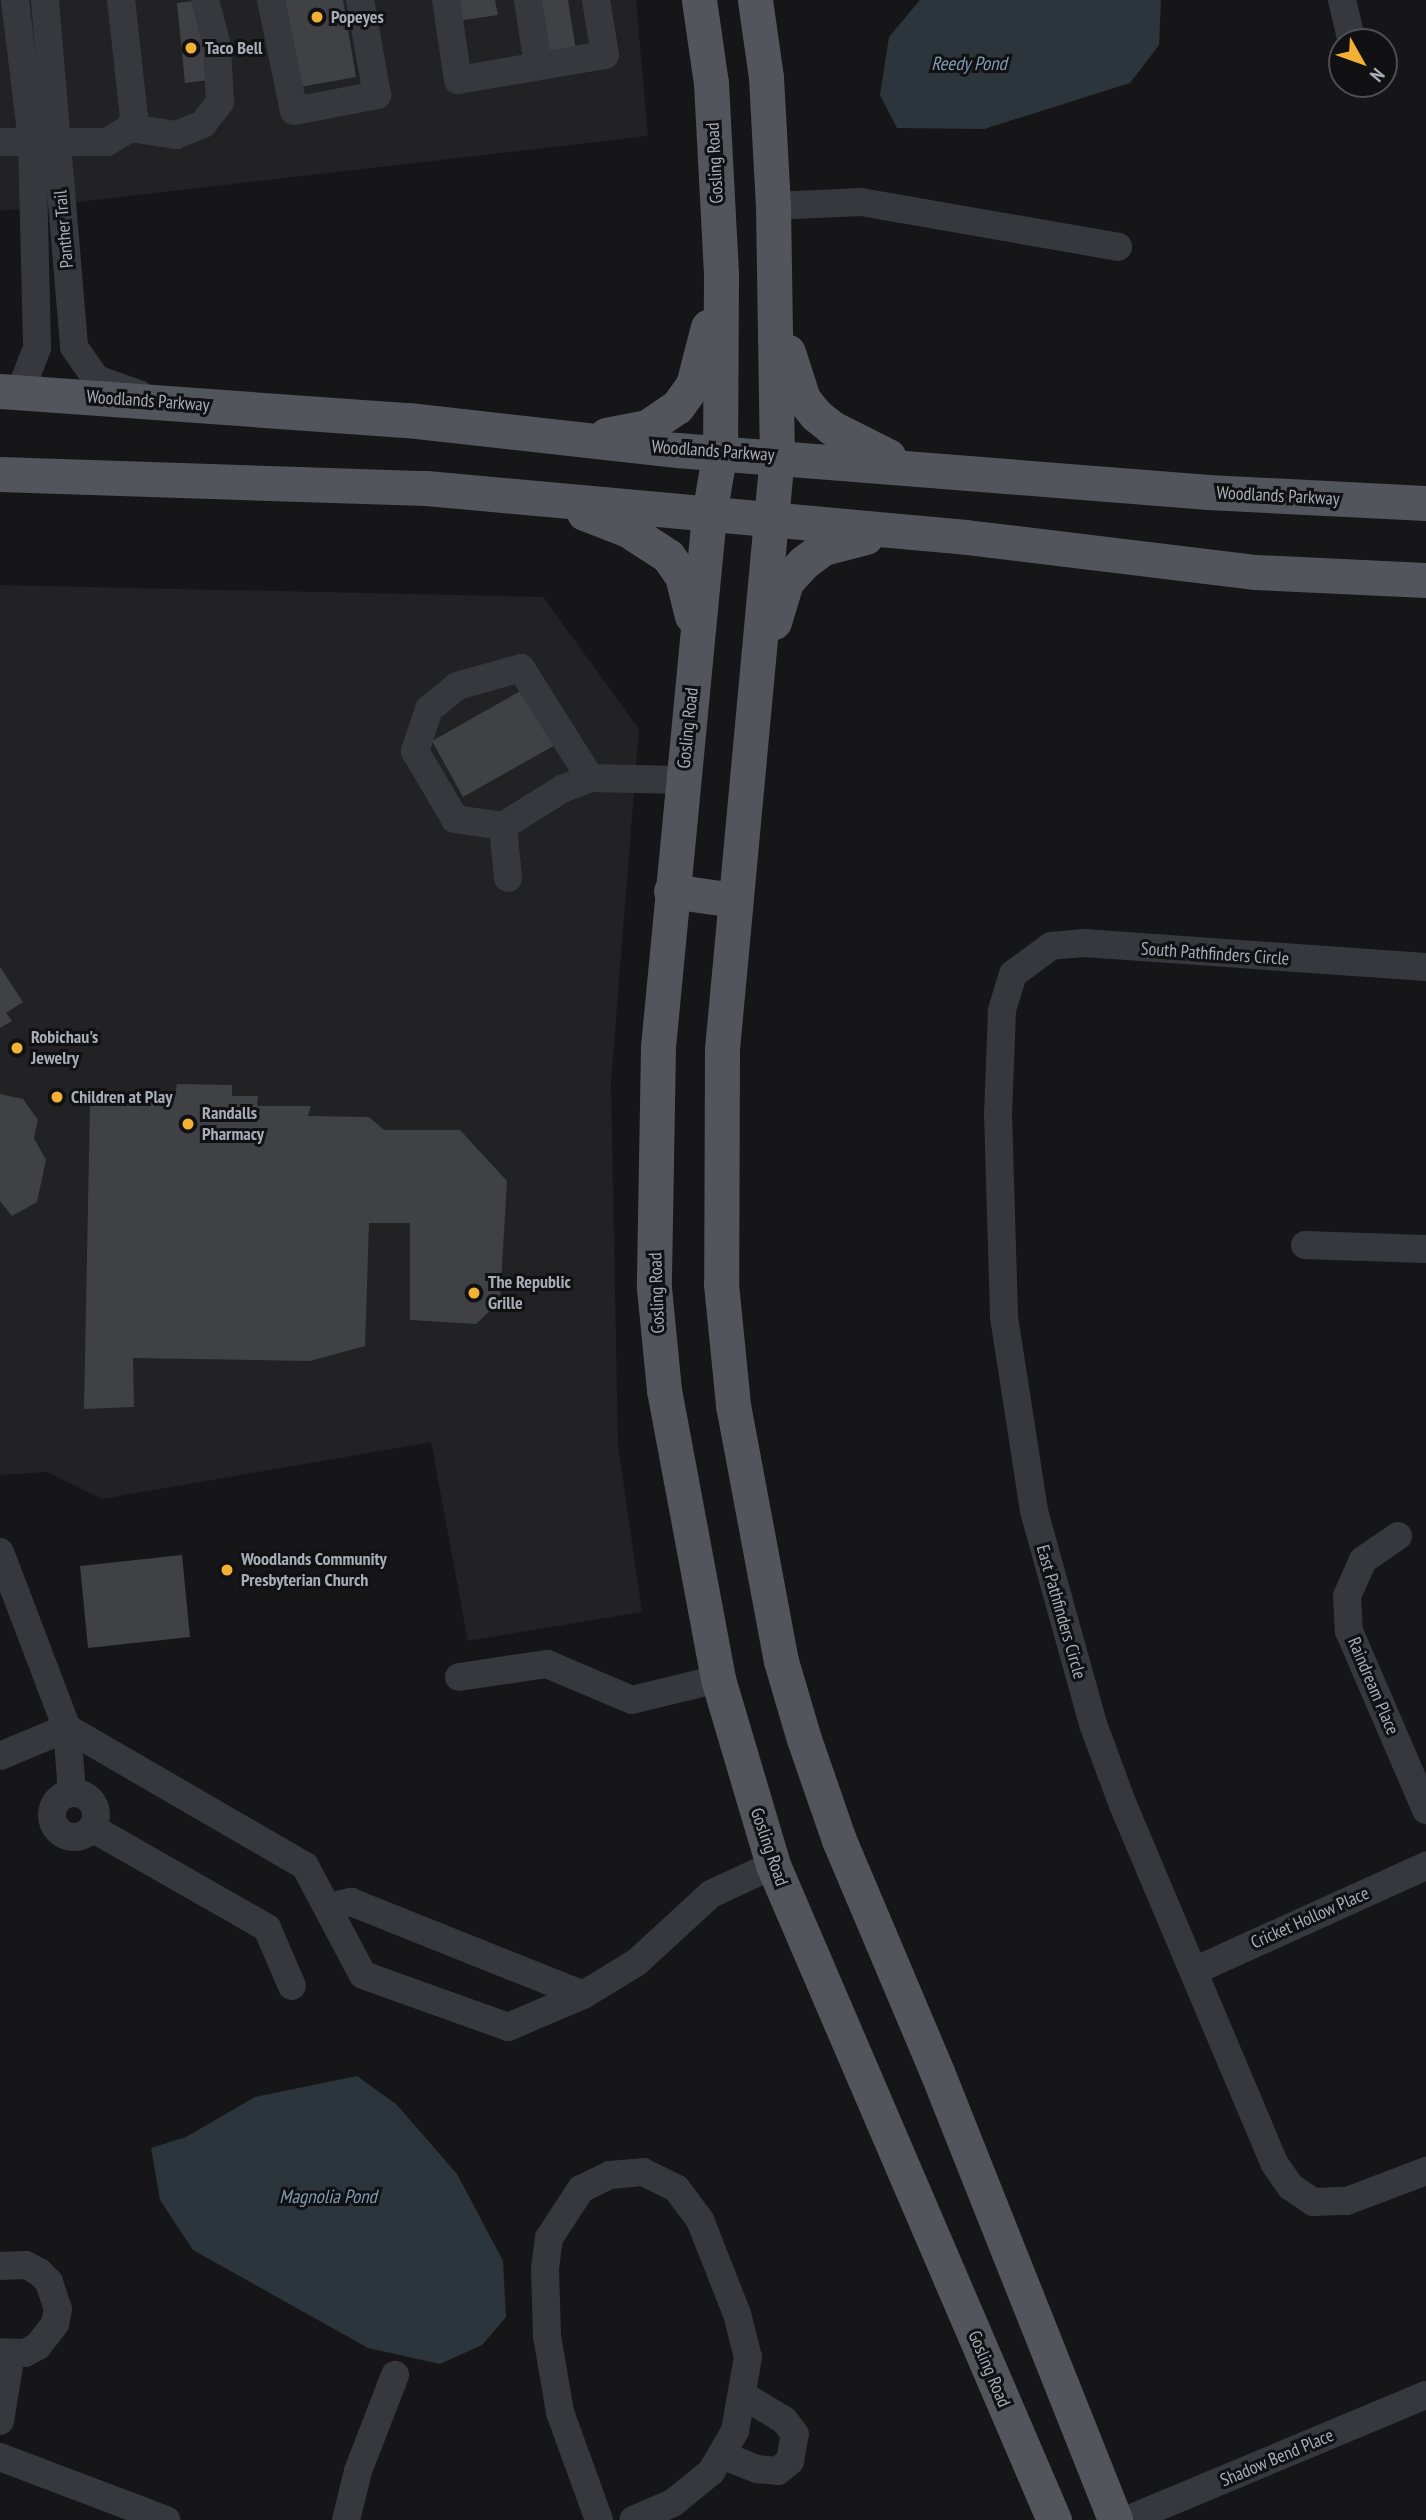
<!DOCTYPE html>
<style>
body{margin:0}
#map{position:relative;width:1426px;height:2520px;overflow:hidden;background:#161618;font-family:"PT Sans Narrow",sans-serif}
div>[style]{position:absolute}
.built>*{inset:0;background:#222225}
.water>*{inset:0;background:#2c353c}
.building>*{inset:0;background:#404145}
.minor>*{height:28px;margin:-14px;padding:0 14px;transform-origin:14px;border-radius:14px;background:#37383d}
.minor>.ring{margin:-14px;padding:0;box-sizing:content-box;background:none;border:28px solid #37383d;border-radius:50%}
.major>*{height:35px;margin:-17.5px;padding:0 17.5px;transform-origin:17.5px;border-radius:17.5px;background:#53555c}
.dots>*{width:19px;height:19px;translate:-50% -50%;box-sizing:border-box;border:4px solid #111113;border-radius:50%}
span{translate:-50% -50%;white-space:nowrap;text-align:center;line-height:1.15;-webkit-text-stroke:6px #111113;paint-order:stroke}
.poi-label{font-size:18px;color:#a8adb8;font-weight:700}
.left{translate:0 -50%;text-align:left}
.street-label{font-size:18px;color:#a8adb8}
.water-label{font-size:19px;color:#7f9bb3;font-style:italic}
.north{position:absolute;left:1328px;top:28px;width:70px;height:70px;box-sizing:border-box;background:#111113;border:2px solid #4d4f55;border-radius:50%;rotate:130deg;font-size:19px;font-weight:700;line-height:28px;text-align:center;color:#a8adb8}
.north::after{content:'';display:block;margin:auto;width:24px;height:32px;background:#f2b134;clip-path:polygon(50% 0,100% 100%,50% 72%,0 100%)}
</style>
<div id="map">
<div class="built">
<i style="clip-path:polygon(0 0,636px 0,648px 136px,0 211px)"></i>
<i style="clip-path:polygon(0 585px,543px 597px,639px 729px,611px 1082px,618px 1445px,642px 1612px,468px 1641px,431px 1442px,102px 1499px,47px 1472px,0 1475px)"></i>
</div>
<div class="water">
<i style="clip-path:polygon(920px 0,1161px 0,1159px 45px,1130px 83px,984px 129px,897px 128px,880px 95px,889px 37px)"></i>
<i style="clip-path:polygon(357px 2076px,396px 2104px,457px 2174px,503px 2261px,506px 2317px,482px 2345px,440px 2364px,368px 2348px,193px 2250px,160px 2200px,151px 2148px,186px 2137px,255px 2097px)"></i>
</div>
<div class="building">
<i style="clip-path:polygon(201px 0,210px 80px,185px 83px,177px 3px)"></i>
<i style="clip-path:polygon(285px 0,343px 0,356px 77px,300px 87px)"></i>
<i style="clip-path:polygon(454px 0,495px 0,498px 15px,457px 21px)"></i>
<i style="clip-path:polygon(541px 0,568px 0,576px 51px,549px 55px)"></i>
<i style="clip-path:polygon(524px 689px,555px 745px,463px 797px,432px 741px)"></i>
<i style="clip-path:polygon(0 967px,23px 1002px,6px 1013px,12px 1021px,0 1028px)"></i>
<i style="clip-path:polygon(177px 1084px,232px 1085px,232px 1096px,258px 1096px,257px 1106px,311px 1106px,308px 1116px,369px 1117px,384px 1130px,460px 1130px,507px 1181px,500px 1301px,476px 1324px,410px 1320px,410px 1223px,369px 1223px,365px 1346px,310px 1361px,133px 1358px,134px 1407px,84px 1409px,90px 1103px,137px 1104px,139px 1094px,175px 1094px)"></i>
<i style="clip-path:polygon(0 1094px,23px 1099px,38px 1120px,34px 1138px,46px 1160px,37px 1202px,12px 1216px,0 1201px)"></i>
<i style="clip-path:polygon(182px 1555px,190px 1637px,88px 1648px,80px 1566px)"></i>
</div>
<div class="minor">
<i style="left:15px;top:0;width:141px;rotate:83.1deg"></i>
<i style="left:32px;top:140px;width:208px;rotate:88.6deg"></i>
<i style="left:37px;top:348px;width:47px;rotate:111.1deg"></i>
<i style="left:45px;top:0;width:348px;rotate:85.2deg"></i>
<i style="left:74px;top:347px;width:39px;rotate:55deg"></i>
<i style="left:96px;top:379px;width:46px;rotate:19.2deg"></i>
<i style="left:271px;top:0;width:113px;rotate:78.3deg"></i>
<i style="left:294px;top:111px;width:85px;rotate:-10.9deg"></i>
<i style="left:377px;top:95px;width:97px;rotate:-100.1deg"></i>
<i style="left:446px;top:0;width:81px;rotate:81.5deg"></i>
<i style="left:458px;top:80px;width:149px;rotate:-9.7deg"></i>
<i style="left:605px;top:55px;width:56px;rotate:-99.3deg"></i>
<i style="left:528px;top:0;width:67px;rotate:81.4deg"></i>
<i style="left:1342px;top:0;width:43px;rotate:76.6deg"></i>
<i style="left:130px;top:128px;width:47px;rotate:8.7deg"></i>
<i style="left:176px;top:135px;width:29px;rotate:-22deg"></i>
<i style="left:203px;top:124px;width:28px;rotate:-52deg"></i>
<i style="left:220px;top:102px;width:56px;rotate:-93.1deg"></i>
<i style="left:217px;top:46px;width:48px;rotate:-104.6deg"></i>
<i style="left:0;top:142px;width:107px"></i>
<i style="left:107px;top:142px;width:27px;rotate:-31deg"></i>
<i style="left:130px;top:128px;width:12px;rotate:-70deg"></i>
<i style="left:134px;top:117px;width:118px;rotate:-96.3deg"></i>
<i style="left:773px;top:206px;width:88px;rotate:-2.6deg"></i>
<i style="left:861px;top:202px;width:261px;rotate:9.9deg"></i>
<i style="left:503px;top:826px;width:49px;rotate:-171.7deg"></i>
<i style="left:455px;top:819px;width:79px;rotate:-120.5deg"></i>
<i style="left:415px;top:751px;width:44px;rotate:-71.6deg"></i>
<i style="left:429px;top:709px;width:36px;rotate:-39deg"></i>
<i style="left:457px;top:686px;width:66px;rotate:-15.7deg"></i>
<i style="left:521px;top:668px;width:130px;rotate:57.9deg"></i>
<i style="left:508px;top:878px;width:52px;rotate:-95.5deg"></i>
<i style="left:503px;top:826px;width:70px;rotate:-32.1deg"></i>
<i style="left:562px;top:789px;width:30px;rotate:-21deg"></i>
<i style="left:590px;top:778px;width:93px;rotate:1.2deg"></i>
<i style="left:1426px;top:967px;width:343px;rotate:-176deg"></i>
<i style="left:1084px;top:943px;width:33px;rotate:175deg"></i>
<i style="left:1051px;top:946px;width:47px;rotate:143.6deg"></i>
<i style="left:1013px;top:974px;width:39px;rotate:107deg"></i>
<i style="left:1002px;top:1011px;width:102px;rotate:92.2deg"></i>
<i style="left:998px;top:1113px;width:204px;rotate:88.3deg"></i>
<i style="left:1004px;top:1317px;width:196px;rotate:81.2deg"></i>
<i style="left:1034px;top:1511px;width:221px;rotate:74.5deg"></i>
<i style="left:1093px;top:1724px;width:86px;rotate:69.7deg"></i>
<i style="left:1123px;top:1805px;width:389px;rotate:67.1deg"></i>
<i style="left:1274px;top:2163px;width:29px;rotate:55deg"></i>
<i style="left:1291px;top:2187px;width:27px;rotate:34deg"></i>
<i style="left:1313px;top:2202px;width:34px;rotate:-2deg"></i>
<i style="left:1347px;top:2201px;width:85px;rotate:-20.8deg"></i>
<i style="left:1305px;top:1245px;width:121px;rotate:1.9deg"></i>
<i style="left:1398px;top:1536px;width:42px;rotate:145.6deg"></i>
<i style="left:1363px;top:1560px;width:39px;rotate:114deg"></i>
<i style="left:1347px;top:1596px;width:35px;rotate:87deg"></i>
<i style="left:1349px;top:1631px;width:195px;rotate:66.7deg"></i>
<i style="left:0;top:1552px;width:188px;rotate:69.2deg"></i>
<i style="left:67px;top:1728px;width:65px;rotate:85.6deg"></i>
<i style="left:459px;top:1677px;width:89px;rotate:-8.4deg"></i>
<i style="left:547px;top:1664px;width:92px;rotate:23deg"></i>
<i style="left:632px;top:1700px;width:89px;rotate:-13.7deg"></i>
<i style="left:67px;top:1728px;width:275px;rotate:30.1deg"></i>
<i style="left:305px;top:1866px;width:123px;rotate:62deg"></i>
<i style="left:363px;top:1975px;width:154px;rotate:19.7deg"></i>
<i style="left:508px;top:2027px;width:82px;rotate:-23.1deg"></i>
<i style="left:583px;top:1995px;width:63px;rotate:-31.4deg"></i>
<i style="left:637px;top:1962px;width:100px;rotate:-42.6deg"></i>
<i style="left:711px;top:1894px;width:68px;rotate:-25.1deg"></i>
<i style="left:0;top:1756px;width:73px;rotate:-22.7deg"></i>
<i class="ring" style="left:52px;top:1793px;width:16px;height:16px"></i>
<i style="left:92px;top:1828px;width:202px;rotate:29.7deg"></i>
<i style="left:267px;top:1928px;width:63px;rotate:66.7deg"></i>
<i style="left:329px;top:1907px;width:23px;rotate:-13deg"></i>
<i style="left:351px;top:1902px;width:250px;rotate:21.8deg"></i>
<i style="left:1194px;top:1971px;width:255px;rotate:-24.4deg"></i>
<i style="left:0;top:2266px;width:26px;rotate:-2deg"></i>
<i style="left:26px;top:2265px;width:15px;rotate:28deg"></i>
<i style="left:39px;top:2272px;width:14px;rotate:45deg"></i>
<i style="left:49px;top:2282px;width:28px;rotate:72deg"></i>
<i style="left:58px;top:2309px;width:15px;rotate:101deg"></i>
<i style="left:55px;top:2324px;width:28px;rotate:128deg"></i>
<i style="left:38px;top:2346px;width:15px;rotate:152deg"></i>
<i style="left:25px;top:2353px;width:25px;rotate:-178deg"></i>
<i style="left:0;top:2421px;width:68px;rotate:-80.7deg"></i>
<i style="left:722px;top:2455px;width:38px;rotate:22deg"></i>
<i style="left:757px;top:2469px;width:21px;rotate:5deg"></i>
<i style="left:778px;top:2471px;width:16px;rotate:-40deg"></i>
<i style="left:790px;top:2461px;width:27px;rotate:-80deg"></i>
<i style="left:795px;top:2434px;width:18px;rotate:-128deg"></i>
<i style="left:784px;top:2420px;width:47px;rotate:-149deg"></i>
<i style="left:0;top:2457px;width:178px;rotate:20.8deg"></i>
<i style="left:346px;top:2520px;width:50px;rotate:-76.2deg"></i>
<i style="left:358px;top:2471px;width:103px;rotate:-68.9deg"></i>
<i style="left:599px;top:2520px;width:115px;rotate:-109.9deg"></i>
<i style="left:560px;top:2412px;width:77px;rotate:-99.7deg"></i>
<i style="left:547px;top:2336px;width:67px;rotate:-91.7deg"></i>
<i style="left:545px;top:2269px;width:31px;rotate:-83deg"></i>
<i style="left:549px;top:2238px;width:59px;rotate:-56.9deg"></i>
<i style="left:581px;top:2189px;width:32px;rotate:-26deg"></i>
<i style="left:610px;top:2175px;width:33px;rotate:-5deg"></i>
<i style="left:643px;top:2172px;width:37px;rotate:26deg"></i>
<i style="left:676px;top:2188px;width:40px;rotate:53deg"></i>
<i style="left:700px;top:2220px;width:101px;rotate:68.5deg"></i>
<i style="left:737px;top:2314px;width:44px;rotate:75.7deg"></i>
<i style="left:748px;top:2357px;width:75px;rotate:100deg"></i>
<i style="left:735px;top:2431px;width:48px;rotate:120.3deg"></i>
<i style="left:711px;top:2472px;width:49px;rotate:140.8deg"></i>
<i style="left:673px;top:2503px;width:43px;rotate:157deg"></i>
<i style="left:1127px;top:2520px;width:324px;rotate:-22.7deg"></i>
</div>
<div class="major">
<i style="left:699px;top:0;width:84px;rotate:81.8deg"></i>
<i style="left:711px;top:83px;width:193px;rotate:87deg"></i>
<i style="left:721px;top:276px;width:174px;rotate:90.3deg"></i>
<i style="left:720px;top:450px;width:66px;rotate:99.6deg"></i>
<i style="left:709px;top:515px;width:534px;rotate:95.48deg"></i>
<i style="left:658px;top:1047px;width:241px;rotate:91deg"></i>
<i style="left:654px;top:1288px;width:102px;rotate:84.4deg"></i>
<i style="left:664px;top:1390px;width:294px;rotate:79.4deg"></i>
<i style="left:718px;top:1679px;width:194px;rotate:73.5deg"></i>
<i style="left:773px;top:1865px;width:713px;rotate:66.78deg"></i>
<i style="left:755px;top:0;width:78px;rotate:81.9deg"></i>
<i style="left:766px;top:77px;width:129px;rotate:86.9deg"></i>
<i style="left:773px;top:206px;width:249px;rotate:89.1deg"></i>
<i style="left:777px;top:455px;width:597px;rotate:95.29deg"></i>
<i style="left:722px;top:1049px;width:235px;rotate:90.2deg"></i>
<i style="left:721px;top:1284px;width:122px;rotate:84.3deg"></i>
<i style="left:733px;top:1405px;width:260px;rotate:79.4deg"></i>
<i style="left:781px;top:1661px;width:81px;rotate:73.6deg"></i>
<i style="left:804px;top:1739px;width:107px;rotate:70.9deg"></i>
<i style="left:839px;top:1840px;width:252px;rotate:67.1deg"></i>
<i style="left:937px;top:2072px;width:482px;rotate:68.3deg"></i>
<i style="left:788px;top:352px;width:49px;rotate:72.3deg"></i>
<i style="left:803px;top:399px;width:21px;rotate:51deg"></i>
<i style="left:816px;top:415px;width:21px;rotate:39deg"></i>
<i style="left:832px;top:428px;width:63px;rotate:26.6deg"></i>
<i style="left:0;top:391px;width:409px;rotate:4.1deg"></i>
<i style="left:408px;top:420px;width:271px;rotate:6.4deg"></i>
<i style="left:677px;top:450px;width:533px;rotate:4.52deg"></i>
<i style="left:1208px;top:492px;width:218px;rotate:2.9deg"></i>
<i style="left:606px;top:435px;width:42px;rotate:-11deg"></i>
<i style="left:647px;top:427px;width:36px;rotate:-34deg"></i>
<i style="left:677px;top:407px;width:27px;rotate:-54deg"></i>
<i style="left:693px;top:385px;width:60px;rotate:-75.5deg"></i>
<i style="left:0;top:474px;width:426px;rotate:1.9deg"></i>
<i style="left:426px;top:488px;width:542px;rotate:5.18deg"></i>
<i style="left:966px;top:537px;width:292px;rotate:6.9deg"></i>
<i style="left:1256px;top:572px;width:170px;rotate:2.7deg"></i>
<i style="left:584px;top:513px;width:47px;rotate:21.1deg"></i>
<i style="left:628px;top:530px;width:48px;rotate:33deg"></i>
<i style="left:668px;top:556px;width:24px;rotate:55deg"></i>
<i style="left:682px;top:576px;width:41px;rotate:76deg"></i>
<i style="left:774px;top:622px;width:42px;rotate:-73.3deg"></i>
<i style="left:786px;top:582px;width:25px;rotate:-48deg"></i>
<i style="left:803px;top:563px;width:25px;rotate:-37deg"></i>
<i style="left:823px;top:548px;width:44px;rotate:-14.3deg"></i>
<i style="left:671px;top:891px;width:64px;rotate:8.1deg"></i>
</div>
<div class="dots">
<i style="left:317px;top:17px;background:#f2b134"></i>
<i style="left:191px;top:48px;background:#f2b134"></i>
<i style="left:17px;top:1048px;background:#f2b134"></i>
<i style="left:57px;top:1097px;background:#f2b134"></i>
<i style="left:188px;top:1124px;background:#f2b134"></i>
<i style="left:474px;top:1293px;background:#f2b134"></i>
<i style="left:227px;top:1570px;background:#f2b134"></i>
</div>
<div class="poi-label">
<span class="left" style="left:331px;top:17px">Popeyes</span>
<span class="left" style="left:205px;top:48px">Taco Bell</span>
<span class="left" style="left:31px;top:1048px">Robichau's<br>Jewelry</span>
<span class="left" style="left:71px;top:1097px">Children at Play</span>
<span class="left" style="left:202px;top:1124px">Randalls<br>Pharmacy</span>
<span class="left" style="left:488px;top:1293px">The Republic<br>Grille</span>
<span class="left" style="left:241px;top:1570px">Woodlands Community<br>Presbyterian Church</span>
</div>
<div class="street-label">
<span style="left:715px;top:163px;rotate:-93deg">Gosling Road</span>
<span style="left:64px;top:229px;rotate:-95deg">Panther Trail</span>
<span style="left:148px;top:401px;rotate:4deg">Woodlands Parkway</span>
<span style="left:713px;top:451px;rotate:4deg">Woodlands Parkway</span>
<span style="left:1278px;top:496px;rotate:3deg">Woodlands Parkway</span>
<span style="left:688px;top:728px;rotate:-84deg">Gosling Road</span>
<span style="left:1215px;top:954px;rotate:4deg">South Pathfinders Circle</span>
<span style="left:657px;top:1293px;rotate:-92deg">Gosling Road</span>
<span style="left:1061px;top:1612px;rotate:74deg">East Pathfinders Circle</span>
<span style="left:1373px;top:1686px;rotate:67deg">Raindream Place</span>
<span style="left:769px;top:1847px;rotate:71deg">Gosling Road</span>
<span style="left:1310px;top:1918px;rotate:-24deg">Cricket Hollow Place</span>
<span style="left:989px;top:2369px;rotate:67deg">Gosling Road</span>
<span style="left:1277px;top:2458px;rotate:-23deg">Shadow Bend Place</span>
</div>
<div class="water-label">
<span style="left:969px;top:64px">Reedy Pond</span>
<span style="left:328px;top:2197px">Magnolia Pond</span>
</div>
<div class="north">N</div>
</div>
